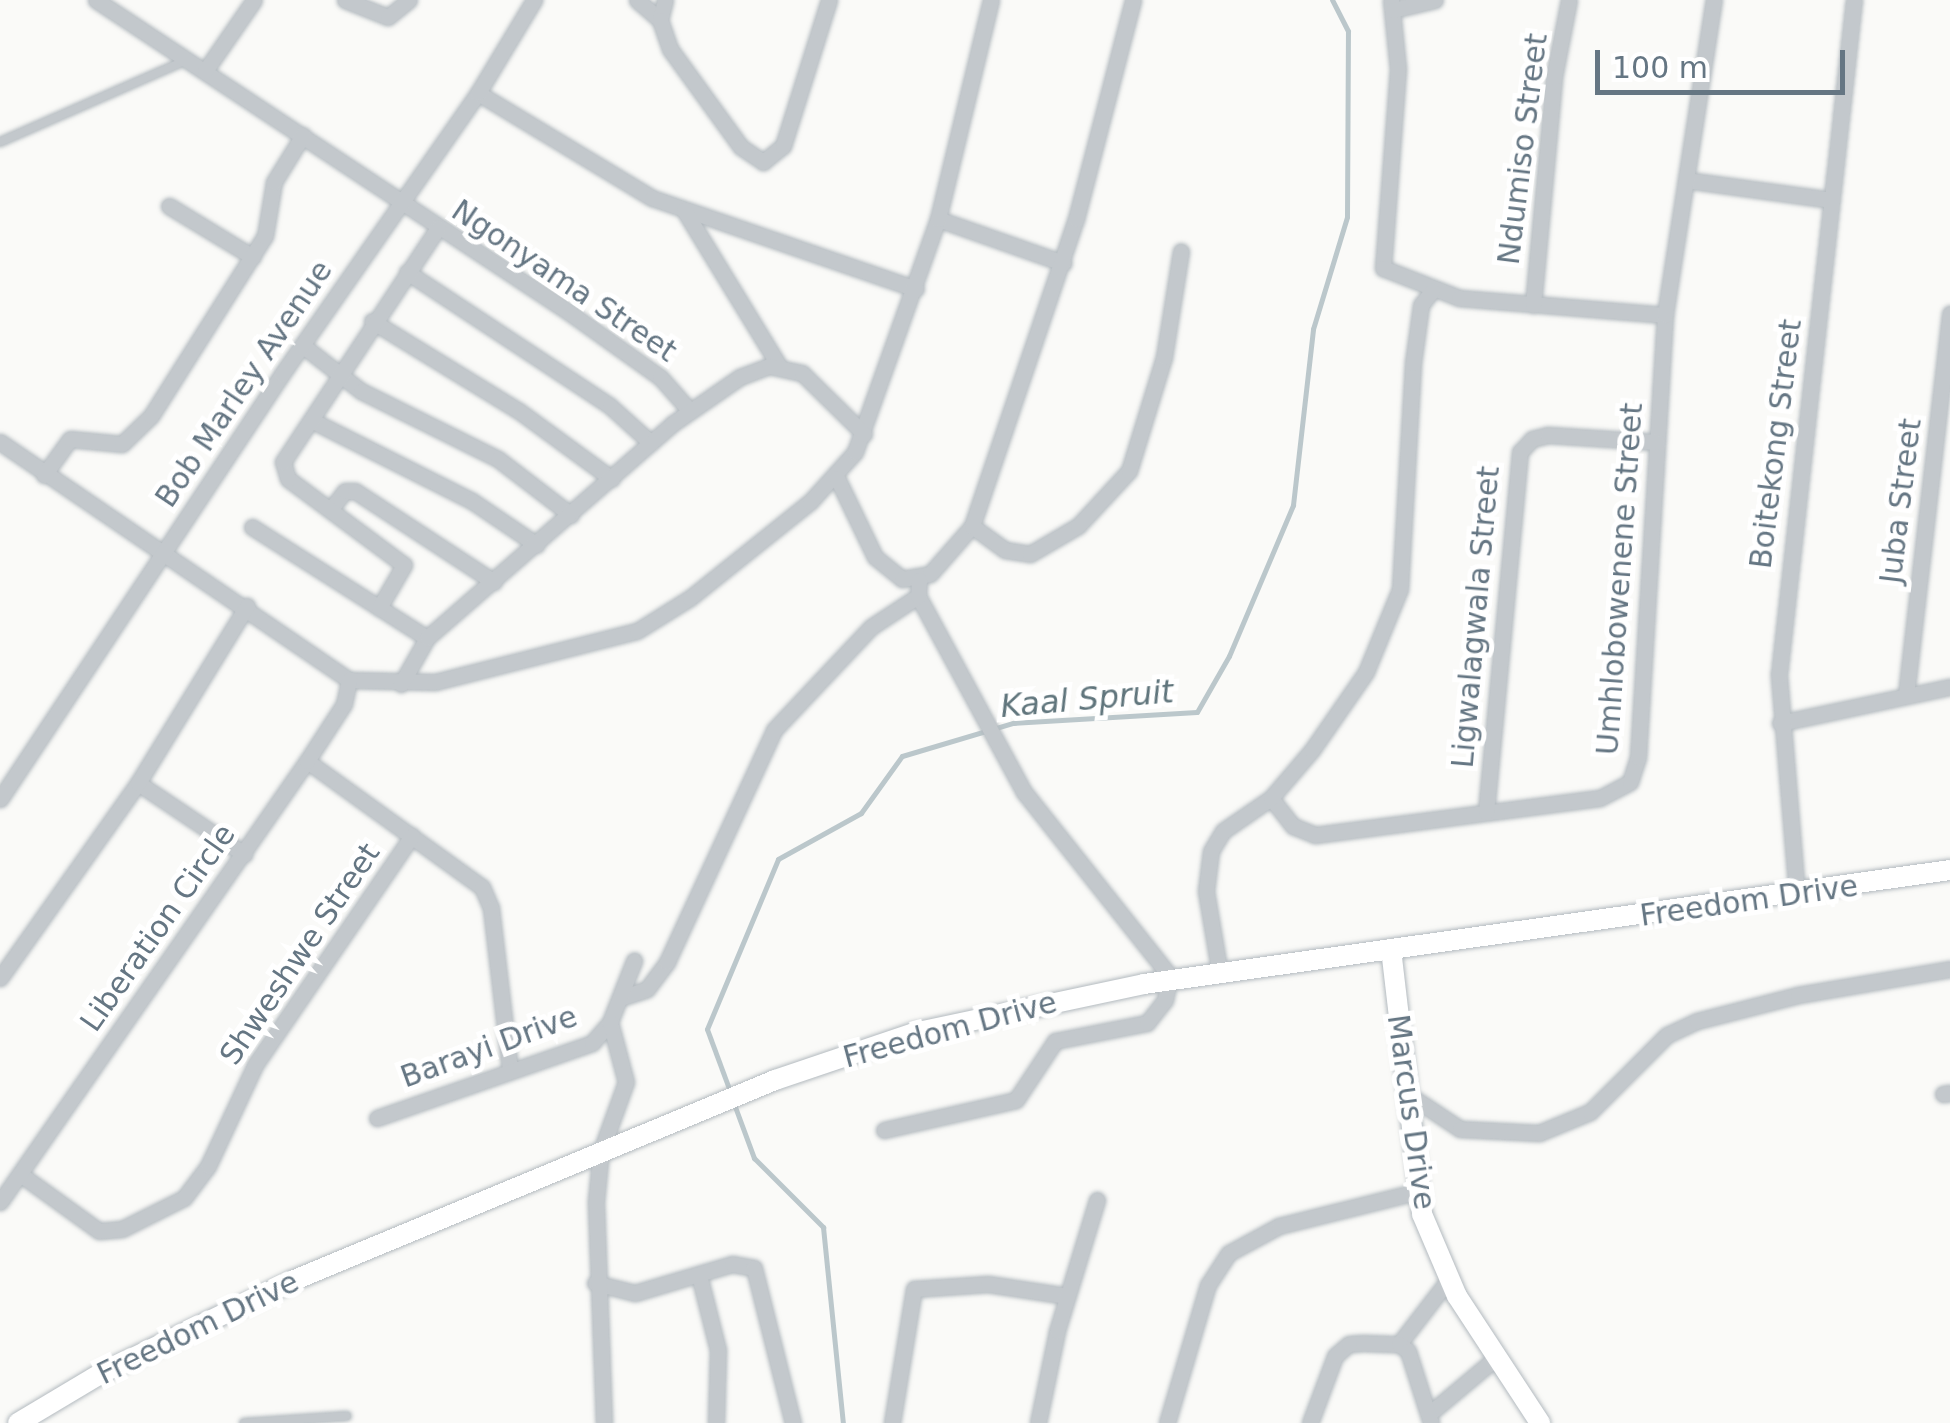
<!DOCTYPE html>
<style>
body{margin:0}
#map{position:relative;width:1950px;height:1423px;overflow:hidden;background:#fafaf8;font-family:"DejaVu Sans",sans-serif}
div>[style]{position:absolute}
.stream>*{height:5px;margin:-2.5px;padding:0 2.5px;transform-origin:2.5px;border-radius:2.5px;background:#bbc7cb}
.roads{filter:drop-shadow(0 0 2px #b3babf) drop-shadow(0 0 2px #b3babf)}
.lane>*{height:8px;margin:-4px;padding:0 4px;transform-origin:4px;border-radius:4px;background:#c3c8cc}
.street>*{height:15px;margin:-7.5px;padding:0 7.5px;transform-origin:7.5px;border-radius:7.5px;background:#c3c8cc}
.secondary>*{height:20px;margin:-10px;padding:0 10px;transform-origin:10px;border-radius:10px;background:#fff}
span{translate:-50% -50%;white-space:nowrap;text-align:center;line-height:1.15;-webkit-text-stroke:10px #fff;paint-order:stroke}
.street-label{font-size:30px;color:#657683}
.water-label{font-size:32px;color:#60757c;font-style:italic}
.scale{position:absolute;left:1595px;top:50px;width:250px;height:45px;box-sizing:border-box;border:5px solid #657683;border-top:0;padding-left:12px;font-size:30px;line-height:35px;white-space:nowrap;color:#657683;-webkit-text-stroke:8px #fff;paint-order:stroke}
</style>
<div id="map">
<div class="stream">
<i style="left:731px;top:1094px;width:69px;rotate:-110.3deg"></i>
<i style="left:707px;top:1029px;width:184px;rotate:-67.3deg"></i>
<i style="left:778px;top:859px;width:95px;rotate:-29deg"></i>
<i style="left:861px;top:813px;width:70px;rotate:-54.3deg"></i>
<i style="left:902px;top:756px;width:116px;rotate:-16.6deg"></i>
<i style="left:1013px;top:723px;width:184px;rotate:-3.4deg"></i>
<i style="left:1197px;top:712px;width:64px;rotate:-60.3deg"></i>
<i style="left:1229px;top:656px;width:164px;rotate:-67deg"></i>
<i style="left:1293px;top:505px;width:177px;rotate:-83.5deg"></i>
<i style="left:1313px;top:329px;width:117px;rotate:-73.1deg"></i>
<i style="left:1347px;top:217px;width:186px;rotate:-89.7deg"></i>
<i style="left:1348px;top:31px;width:35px;rotate:-117deg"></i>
<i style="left:734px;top:1104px;width:58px;rotate:69.7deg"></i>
<i style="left:754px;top:1158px;width:98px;rotate:45deg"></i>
<i style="left:823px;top:1227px;width:197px;rotate:84.2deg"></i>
</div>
<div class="roads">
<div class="lane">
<i style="left:0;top:142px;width:204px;rotate:-23.7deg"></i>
<i style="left:244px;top:1423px;width:103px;rotate:-3.9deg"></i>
</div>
<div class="street">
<i style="left:96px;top:0;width:564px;rotate:33.44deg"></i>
<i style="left:567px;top:311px;width:114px;rotate:35.4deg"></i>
<i style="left:660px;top:377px;width:45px;rotate:48.6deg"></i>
<i style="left:345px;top:0;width:46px;rotate:21.6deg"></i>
<i style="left:388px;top:17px;width:27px;rotate:-39deg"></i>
<i style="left:637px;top:0;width:30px;rotate:41deg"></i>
<i style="left:665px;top:0;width:21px;rotate:104deg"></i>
<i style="left:660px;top:20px;width:31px;rotate:71deg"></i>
<i style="left:670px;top:49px;width:121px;rotate:54.1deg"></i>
<i style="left:741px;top:147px;width:27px;rotate:34deg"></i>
<i style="left:763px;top:162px;width:26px;rotate:-39deg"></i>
<i style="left:783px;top:146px;width:153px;rotate:-72.5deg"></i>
<i style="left:1391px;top:0;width:69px;rotate:84.2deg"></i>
<i style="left:1398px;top:69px;width:200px;rotate:94.3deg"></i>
<i style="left:1383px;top:268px;width:82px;rotate:21.5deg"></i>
<i style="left:1459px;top:298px;width:207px;rotate:4.7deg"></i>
<i style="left:1393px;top:10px;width:43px;rotate:-13.4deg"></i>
<i style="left:205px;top:71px;width:86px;rotate:-55.4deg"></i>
<i style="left:478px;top:93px;width:203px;rotate:31.1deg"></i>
<i style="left:652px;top:198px;width:279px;rotate:19deg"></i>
<i style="left:1686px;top:180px;width:147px;rotate:7.8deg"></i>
<i style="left:169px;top:206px;width:98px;rotate:31.3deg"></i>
<i style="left:684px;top:210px;width:184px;rotate:58.6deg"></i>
<i style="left:938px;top:219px;width:133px;rotate:19.4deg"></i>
<i style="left:407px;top:272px;width:243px;rotate:33.4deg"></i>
<i style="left:610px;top:406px;width:55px;rotate:42.1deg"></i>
<i style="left:1533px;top:305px;width:229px;rotate:-84.7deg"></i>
<i style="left:1554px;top:77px;width:78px;rotate:-79deg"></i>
<i style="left:372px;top:321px;width:172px;rotate:31.5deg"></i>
<i style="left:519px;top:411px;width:115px;rotate:36.2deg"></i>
<i style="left:302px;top:345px;width:75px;rotate:37.9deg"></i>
<i style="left:361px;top:391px;width:153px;rotate:26.4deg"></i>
<i style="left:498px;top:459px;width:92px;rotate:37.5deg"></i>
<i style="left:313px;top:421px;width:178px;rotate:26.7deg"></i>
<i style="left:472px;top:501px;width:78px;rotate:34.1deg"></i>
<i style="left:0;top:442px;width:422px;rotate:34.3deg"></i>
<i style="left:349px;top:680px;width:86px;rotate:1.3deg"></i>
<i style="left:435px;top:682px;width:208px;rotate:-14.2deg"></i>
<i style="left:637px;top:631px;width:62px;rotate:-31.9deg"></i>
<i style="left:690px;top:598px;width:154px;rotate:-38.7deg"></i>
<i style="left:810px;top:502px;width:67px;rotate:-48deg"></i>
<i style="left:855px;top:452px;width:247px;rotate:-70.4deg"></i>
<i style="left:938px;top:219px;width:225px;rotate:-76.4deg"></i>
<i style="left:44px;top:475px;width:44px;rotate:-54.2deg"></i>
<i style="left:70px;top:439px;width:52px;rotate:5.5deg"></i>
<i style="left:122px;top:444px;width:40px;rotate:-44deg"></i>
<i style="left:151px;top:416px;width:213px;rotate:-57.7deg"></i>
<i style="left:265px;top:236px;width:55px;rotate:-80.5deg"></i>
<i style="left:274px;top:182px;width:55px;rotate:-58.3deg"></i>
<i style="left:837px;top:478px;width:88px;rotate:64.3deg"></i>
<i style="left:875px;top:557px;width:35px;rotate:39deg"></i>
<i style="left:902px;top:579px;width:28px;rotate:-10deg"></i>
<i style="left:930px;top:574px;width:64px;rotate:-48.8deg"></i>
<i style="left:972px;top:526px;width:324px;rotate:-71.3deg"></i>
<i style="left:1076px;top:219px;width:226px;rotate:-75.4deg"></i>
<i style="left:330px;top:510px;width:24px;rotate:-52deg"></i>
<i style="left:345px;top:491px;width:10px"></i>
<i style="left:355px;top:491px;width:166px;rotate:33.2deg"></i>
<i style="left:972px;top:526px;width:41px;rotate:36deg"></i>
<i style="left:1005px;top:550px;width:25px;rotate:9deg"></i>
<i style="left:1030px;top:554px;width:56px;rotate:-30.3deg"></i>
<i style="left:1078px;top:526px;width:75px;rotate:-47.2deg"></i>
<i style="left:1129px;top:471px;width:119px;rotate:-72.9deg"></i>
<i style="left:1164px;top:357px;width:107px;rotate:-80.9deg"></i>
<i style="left:252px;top:527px;width:207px;rotate:32.4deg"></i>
<i style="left:918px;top:596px;width:223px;rotate:61.6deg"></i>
<i style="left:1024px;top:792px;width:240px;rotate:51.6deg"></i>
<i style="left:379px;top:608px;width:50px;rotate:-59.8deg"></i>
<i style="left:404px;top:565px;width:144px;rotate:-143.4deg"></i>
<i style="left:288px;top:479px;width:18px;rotate:-106deg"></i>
<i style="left:283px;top:462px;width:281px;rotate:-56.5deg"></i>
<i style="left:401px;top:684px;width:53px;rotate:-60.5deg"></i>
<i style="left:427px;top:638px;width:325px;rotate:-41.1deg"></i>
<i style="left:672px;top:424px;width:83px;rotate:-34.7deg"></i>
<i style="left:740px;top:377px;width:31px;rotate:-21deg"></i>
<i style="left:769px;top:366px;width:34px;rotate:12deg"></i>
<i style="left:802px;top:373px;width:87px;rotate:44.5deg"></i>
<i style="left:1906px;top:695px;width:384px;rotate:-83.4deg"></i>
<i style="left:1780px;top:723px;width:174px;rotate:-12deg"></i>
<i style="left:307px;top:761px;width:216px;rotate:35.8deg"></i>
<i style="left:482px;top:887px;width:23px;rotate:67deg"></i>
<i style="left:491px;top:908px;width:163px;rotate:83.3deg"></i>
<i style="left:138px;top:783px;width:128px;rotate:33.8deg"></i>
<i style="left:1271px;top:798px;width:36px;rotate:52deg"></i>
<i style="left:1293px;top:826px;width:24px;rotate:22deg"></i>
<i style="left:1315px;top:835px;width:287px;rotate:-7.4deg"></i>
<i style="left:1600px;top:798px;width:34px;rotate:-28deg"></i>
<i style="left:1630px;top:782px;width:26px;rotate:-72deg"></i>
<i style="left:1638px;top:757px;width:443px;rotate:-86.5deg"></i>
<i style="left:1665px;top:315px;width:319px;rotate:-81.2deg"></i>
<i style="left:0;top:799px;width:510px;rotate:-56.43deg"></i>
<i style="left:282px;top:374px;width:343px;rotate:-55.1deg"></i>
<i style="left:478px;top:93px;width:109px;rotate:-58.9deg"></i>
<i style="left:1486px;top:812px;width:362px;rotate:-84.6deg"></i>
<i style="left:1520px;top:452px;width:18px;rotate:-47deg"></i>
<i style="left:1532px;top:439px;width:16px;rotate:-14deg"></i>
<i style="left:1548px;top:435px;width:109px;rotate:3.7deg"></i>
<i style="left:1797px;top:895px;width:221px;rotate:-94.7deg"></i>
<i style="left:1779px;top:675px;width:679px;rotate:-83.66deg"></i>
<i style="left:1220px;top:974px;width:84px;rotate:-99.6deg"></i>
<i style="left:1206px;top:891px;width:40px;rotate:-82.9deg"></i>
<i style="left:1211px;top:851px;width:23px;rotate:-59deg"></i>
<i style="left:1223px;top:831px;width:58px;rotate:-34.5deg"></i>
<i style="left:1271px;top:798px;width:63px;rotate:-49.5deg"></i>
<i style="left:1312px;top:750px;width:95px;rotate:-55.3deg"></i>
<i style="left:1366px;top:672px;width:90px;rotate:-67.7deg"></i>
<i style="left:1400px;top:589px;width:226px;rotate:-86.7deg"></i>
<i style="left:1413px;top:363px;width:59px;rotate:-82.1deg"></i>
<i style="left:1421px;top:305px;width:18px;rotate:-52deg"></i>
<i style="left:0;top:978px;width:239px;rotate:-54.7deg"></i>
<i style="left:138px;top:783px;width:208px;rotate:-58.4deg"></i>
<i style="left:620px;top:998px;width:28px;rotate:-18deg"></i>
<i style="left:647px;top:989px;width:34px;rotate:-53deg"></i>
<i style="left:667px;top:962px;width:255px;rotate:-65.2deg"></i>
<i style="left:774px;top:730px;width:141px;rotate:-46.7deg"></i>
<i style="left:871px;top:627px;width:56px;rotate:-33.4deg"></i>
<i style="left:918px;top:596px;width:16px;rotate:-86deg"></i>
<i style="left:1406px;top:1093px;width:65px;rotate:33.7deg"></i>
<i style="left:1460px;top:1129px;width:79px;rotate:2.9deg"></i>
<i style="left:1539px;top:1133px;width:55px;rotate:-22.4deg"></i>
<i style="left:1590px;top:1112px;width:109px;rotate:-45deg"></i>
<i style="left:1667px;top:1035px;width:33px;rotate:-25deg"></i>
<i style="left:1697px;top:1021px;width:104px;rotate:-14.4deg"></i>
<i style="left:1798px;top:995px;width:154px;rotate:-9.7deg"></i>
<i style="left:1943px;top:1094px;width:7px;rotate:-8deg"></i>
<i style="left:377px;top:1118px;width:228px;rotate:-19.2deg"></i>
<i style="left:592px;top:1043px;width:28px;rotate:-49deg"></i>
<i style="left:610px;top:1022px;width:66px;rotate:-68.5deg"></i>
<i style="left:884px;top:1130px;width:135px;rotate:-12.8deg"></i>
<i style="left:1016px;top:1100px;width:71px;rotate:-56.5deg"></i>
<i style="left:1055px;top:1041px;width:94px;rotate:-11.1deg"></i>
<i style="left:1147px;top:1023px;width:29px;rotate:-52deg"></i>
<i style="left:1165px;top:1000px;width:19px;rotate:-78deg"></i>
<i style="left:20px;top:1174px;width:97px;rotate:35.8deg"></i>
<i style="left:99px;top:1231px;width:23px;rotate:-5deg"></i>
<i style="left:122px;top:1229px;width:69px;rotate:-26.6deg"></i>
<i style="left:184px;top:1198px;width:40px;rotate:-53deg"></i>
<i style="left:208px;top:1166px;width:111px;rotate:-65deg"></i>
<i style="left:255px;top:1065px;width:278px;rotate:-55.6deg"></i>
<i style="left:0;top:1202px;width:537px;rotate:-55.16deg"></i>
<i style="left:307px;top:761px;width:68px;rotate:-57deg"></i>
<i style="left:344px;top:704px;width:25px;rotate:-78deg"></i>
<i style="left:699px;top:1275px;width:77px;rotate:75.8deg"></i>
<i style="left:718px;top:1350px;width:73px;rotate:91.6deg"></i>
<i style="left:595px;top:1283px;width:41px;rotate:14deg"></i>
<i style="left:635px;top:1293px;width:101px;rotate:-16.6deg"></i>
<i style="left:732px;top:1264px;width:22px;rotate:10deg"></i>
<i style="left:754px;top:1268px;width:160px;rotate:75.9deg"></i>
<i style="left:1399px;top:1344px;width:82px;rotate:-52.4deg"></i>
<i style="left:1429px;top:1414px;width:89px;rotate:-40deg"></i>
<i style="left:604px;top:1423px;width:222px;rotate:-92.1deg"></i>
<i style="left:596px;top:1201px;width:50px;rotate:-84.3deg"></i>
<i style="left:601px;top:1151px;width:73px;rotate:-70.1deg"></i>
<i style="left:626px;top:1082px;width:62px;rotate:-104.9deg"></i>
<i style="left:892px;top:1423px;width:136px;rotate:-80.7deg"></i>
<i style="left:914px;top:1289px;width:74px;rotate:-3.9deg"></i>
<i style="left:988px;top:1284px;width:80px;rotate:8.6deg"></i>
<i style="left:1038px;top:1423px;width:94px;rotate:-78.3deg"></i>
<i style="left:1057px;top:1331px;width:137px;rotate:-73deg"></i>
<i style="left:1167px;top:1423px;width:144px;rotate:-73.5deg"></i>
<i style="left:1208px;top:1285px;width:38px;rotate:-57deg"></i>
<i style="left:1229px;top:1253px;width:57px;rotate:-28.4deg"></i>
<i style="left:1279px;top:1226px;width:144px;rotate:-14deg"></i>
<i style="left:1310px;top:1423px;width:72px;rotate:-69.5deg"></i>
<i style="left:1335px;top:1356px;width:18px;rotate:-41deg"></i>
<i style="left:1349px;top:1344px;width:14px;rotate:-4deg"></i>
<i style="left:1363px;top:1343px;width:36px;rotate:2deg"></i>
<i style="left:1399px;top:1344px;width:11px;rotate:38deg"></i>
<i style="left:1408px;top:1351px;width:76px;rotate:72.3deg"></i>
</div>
<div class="secondary">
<i style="left:1391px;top:949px;width:267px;rotate:83.3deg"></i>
<i style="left:1422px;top:1214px;width:89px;rotate:66.9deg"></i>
<i style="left:1457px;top:1296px;width:152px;rotate:56.8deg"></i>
<i style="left:18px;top:1423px;width:98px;rotate:-30.8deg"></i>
<i style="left:102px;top:1373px;width:211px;rotate:-25.8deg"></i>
<i style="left:292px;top:1281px;width:523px;rotate:-22.59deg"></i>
<i style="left:775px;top:1080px;width:147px;rotate:-18.7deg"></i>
<i style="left:914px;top:1033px;width:235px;rotate:-12deg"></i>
<i style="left:1144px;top:984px;width:814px;rotate:-8.05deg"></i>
</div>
</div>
<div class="street-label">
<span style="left:1523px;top:149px;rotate:-83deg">Ndumiso Street</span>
<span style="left:564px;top:281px;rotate:34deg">Ngonyama Street</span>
<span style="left:244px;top:384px;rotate:-56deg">Bob Marley Avenue</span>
<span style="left:1776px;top:444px;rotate:-83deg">Boitekong Street</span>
<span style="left:1901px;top:501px;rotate:-83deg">Juba Street</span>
<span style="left:1620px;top:579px;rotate:-86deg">Umhlobowenene Street</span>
<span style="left:1476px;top:617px;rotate:-85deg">Ligwalagwala Street</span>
<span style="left:1749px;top:901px;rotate:-8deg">Freedom Drive</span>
<span style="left:158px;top:928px;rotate:-55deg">Liberation Circle</span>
<span style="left:300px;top:954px;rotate:-56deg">Shweshwe Street</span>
<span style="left:950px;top:1030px;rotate:-15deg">Freedom Drive</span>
<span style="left:489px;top:1047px;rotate:-20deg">Barayi Drive</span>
<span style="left:1411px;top:1112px;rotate:82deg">Marcus Drive</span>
<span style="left:198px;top:1328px;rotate:-26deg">Freedom Drive</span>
</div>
<div class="water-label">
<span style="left:1087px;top:699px;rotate:-5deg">Kaal Spruit</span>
</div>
<div class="scale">100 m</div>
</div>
